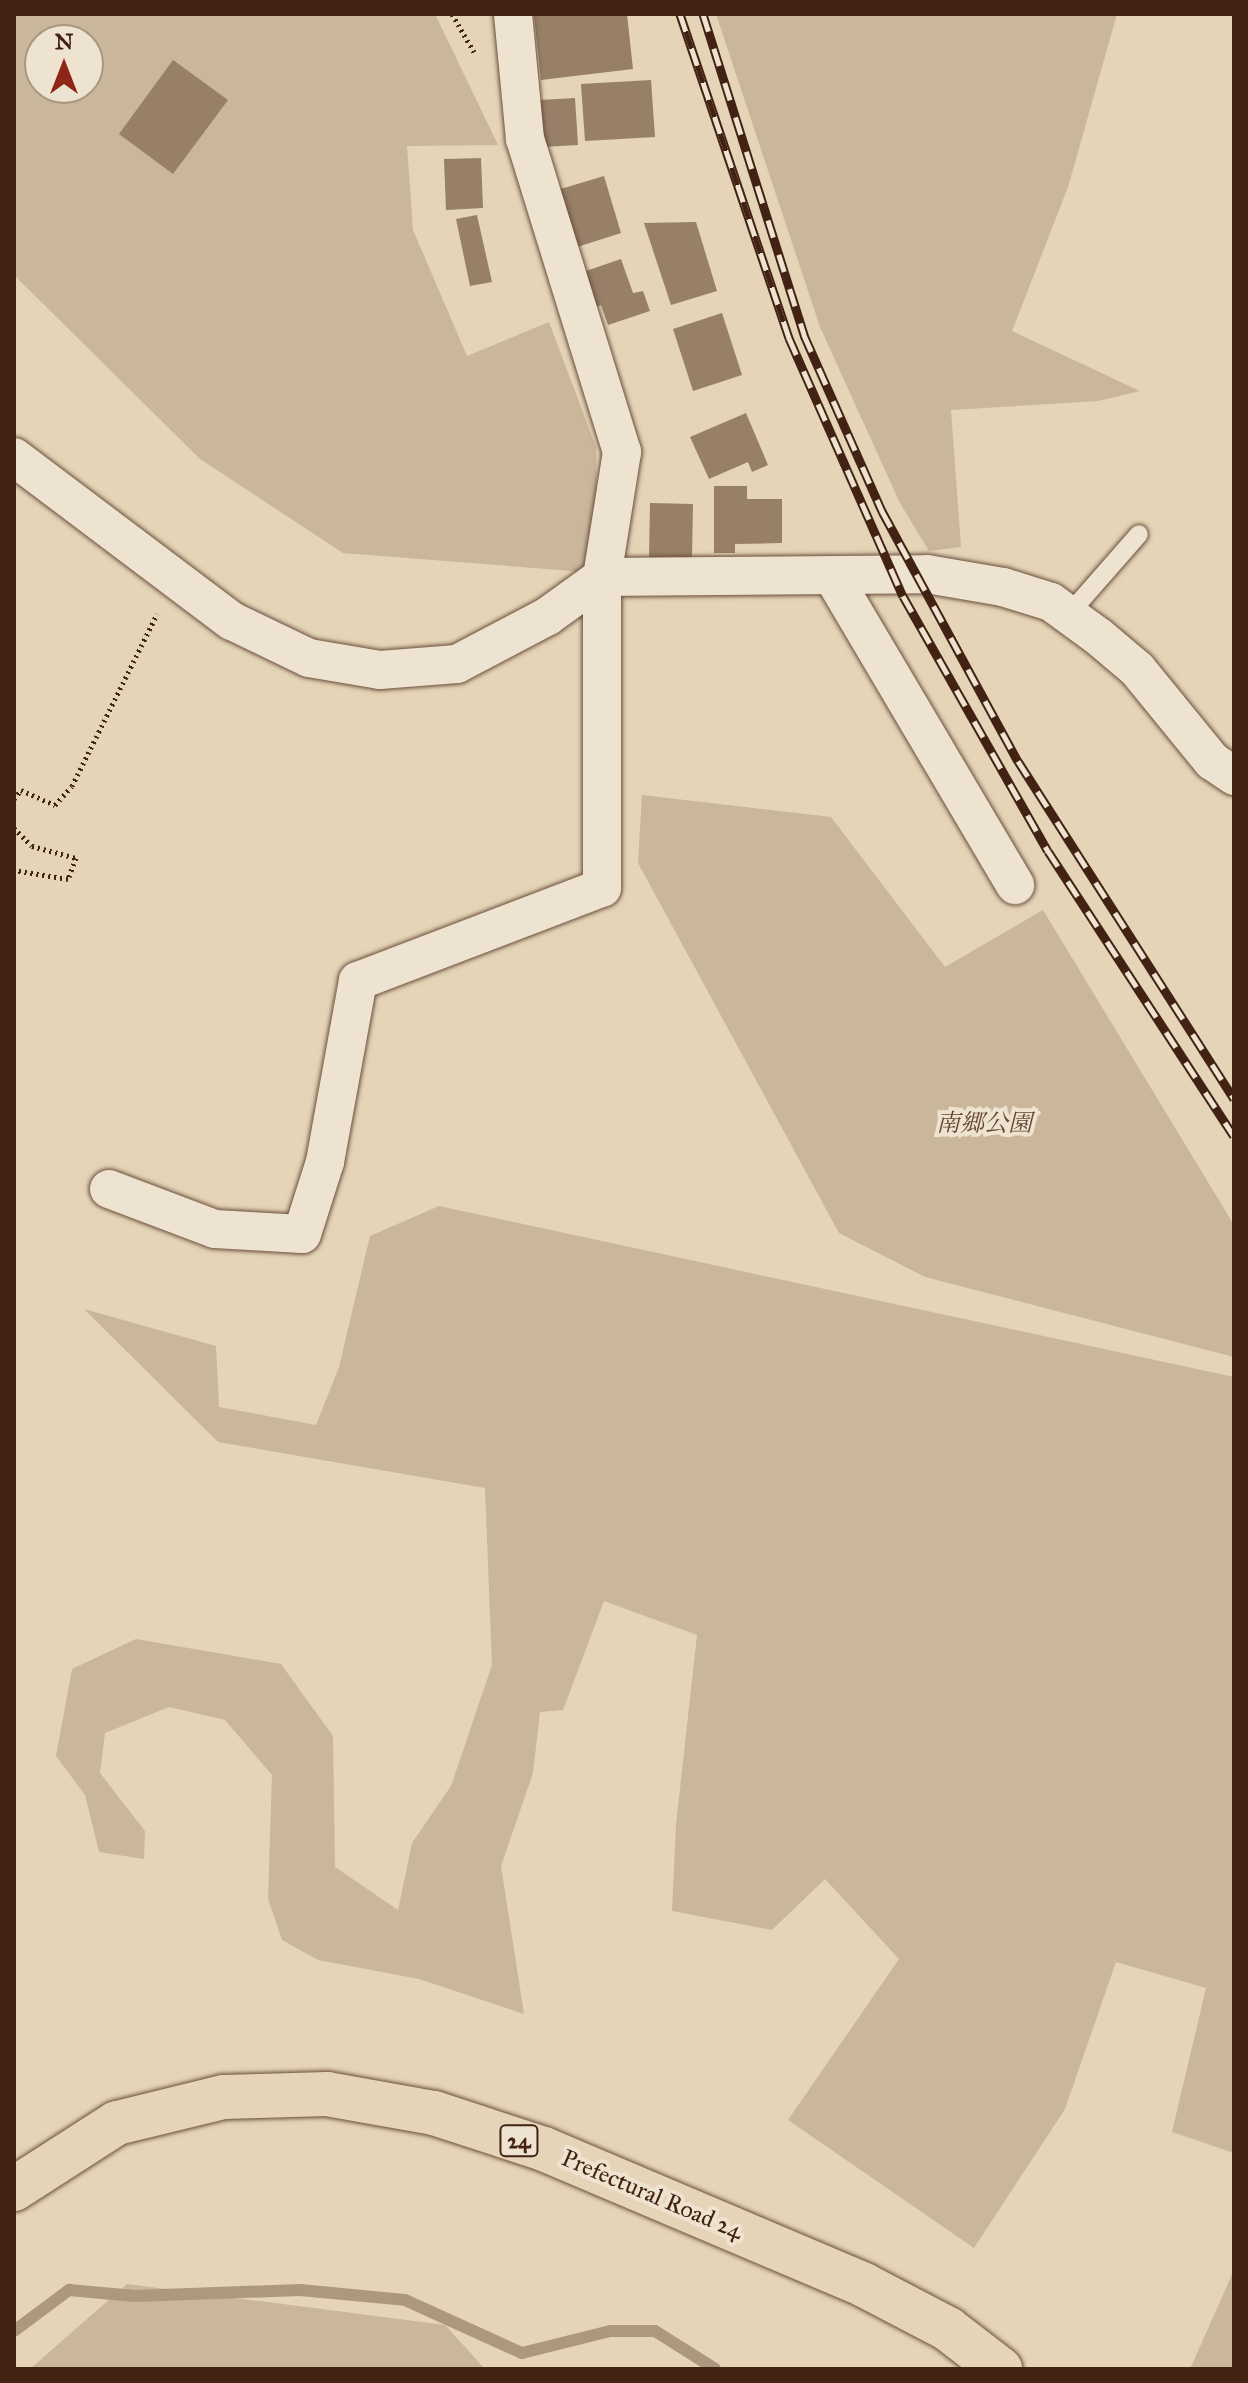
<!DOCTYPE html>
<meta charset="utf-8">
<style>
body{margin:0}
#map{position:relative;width:1248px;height:2383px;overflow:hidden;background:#e5d4b7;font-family:"IM FELL Great Primer","Noto Serif JP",serif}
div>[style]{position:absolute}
.green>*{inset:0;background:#c9b69b}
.stream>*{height:12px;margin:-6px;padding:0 6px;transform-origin:6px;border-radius:6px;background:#ae977f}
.building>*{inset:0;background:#977f68}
.path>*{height:5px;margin-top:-2.5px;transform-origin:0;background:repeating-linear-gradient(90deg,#422212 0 2px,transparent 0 6px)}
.roads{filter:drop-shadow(0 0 2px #6b4e3b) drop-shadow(0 0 2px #6b4e3b)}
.service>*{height:18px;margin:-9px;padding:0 9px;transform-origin:9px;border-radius:9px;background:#eee3d0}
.minor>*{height:38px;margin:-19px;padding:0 19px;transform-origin:19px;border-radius:19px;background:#eee3d0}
.primary>*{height:44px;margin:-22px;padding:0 22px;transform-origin:22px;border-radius:22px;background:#e5d4b7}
.rail>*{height:9px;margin-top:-4.5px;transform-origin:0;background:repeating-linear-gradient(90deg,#eee3d0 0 18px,#422212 0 36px);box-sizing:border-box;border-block:2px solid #422212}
span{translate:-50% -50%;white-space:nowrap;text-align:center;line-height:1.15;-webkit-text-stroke:8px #eee3d0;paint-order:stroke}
.shield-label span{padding:2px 6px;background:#eee3d0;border:2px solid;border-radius:6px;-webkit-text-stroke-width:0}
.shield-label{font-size:22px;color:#422212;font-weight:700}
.park-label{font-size:24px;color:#644734;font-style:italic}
.street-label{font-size:24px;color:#422212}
.frame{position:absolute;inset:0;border:16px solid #422212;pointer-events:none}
.north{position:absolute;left:24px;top:24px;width:80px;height:80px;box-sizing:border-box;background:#eee3d0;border:2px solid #a99684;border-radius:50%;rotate:0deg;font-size:22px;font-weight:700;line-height:32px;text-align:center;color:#422212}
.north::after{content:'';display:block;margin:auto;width:28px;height:36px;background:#8f2418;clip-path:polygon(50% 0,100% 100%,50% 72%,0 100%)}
</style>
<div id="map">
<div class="green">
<i style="clip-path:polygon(evenodd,14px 14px,435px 14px,498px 145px,407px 146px,413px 230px,467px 356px,549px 322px,596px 447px,598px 573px,343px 553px,200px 459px,14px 275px,14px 14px,40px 40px,88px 40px,88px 88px,40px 88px,40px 40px)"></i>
<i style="clip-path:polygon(716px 14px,1117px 14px,1068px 187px,1012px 331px,1140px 391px,1098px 401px,951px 410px,961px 547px,929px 551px,900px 503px,820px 327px)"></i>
<i style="clip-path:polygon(642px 795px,831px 817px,945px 967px,1043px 910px,1234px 1225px,1234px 1357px,925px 1277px,839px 1233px,638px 863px)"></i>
<i style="clip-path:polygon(439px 1206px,1234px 1377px,1234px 2153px,1172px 2132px,1206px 1988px,1116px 1962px,1065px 2109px,974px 2248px,788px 2120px,899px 1959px,825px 1879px,772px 1930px,672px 1911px,676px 1825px,697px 1635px,604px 1601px,563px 1710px,540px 1712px,533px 1773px,501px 1866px,524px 2014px,419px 1979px,318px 1960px,282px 1940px,268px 1899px,272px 1775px,225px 1720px,169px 1707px,105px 1733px,100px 1773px,145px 1831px,144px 1859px,99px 1852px,85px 1795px,56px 1756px,72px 1669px,136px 1639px,281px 1664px,333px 1736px,335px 1867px,398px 1910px,412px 1843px,451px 1786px,492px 1665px,485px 1488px,218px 1442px,84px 1309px,216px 1346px,219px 1407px,316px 1425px,339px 1367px,370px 1236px)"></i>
<i style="clip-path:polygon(1234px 2270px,1234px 2369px,1190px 2369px)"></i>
<i style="clip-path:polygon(127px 2284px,445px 2325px,485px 2369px,30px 2369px)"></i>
</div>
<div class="stream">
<i style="left:14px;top:2331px;width:69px;rotate:-36.7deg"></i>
<i style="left:69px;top:2290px;width:66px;rotate:5.2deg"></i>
<i style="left:135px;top:2296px;width:165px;rotate:-2.1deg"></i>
<i style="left:300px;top:2290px;width:105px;rotate:5.4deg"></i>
<i style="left:405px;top:2300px;width:128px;rotate:24.4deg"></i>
<i style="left:522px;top:2353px;width:91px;rotate:-14deg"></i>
<i style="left:610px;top:2331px;width:45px"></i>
<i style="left:655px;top:2331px;width:71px;rotate:32.3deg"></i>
</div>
<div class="building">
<i style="clip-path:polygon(627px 14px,633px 69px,541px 80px,534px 16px)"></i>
<i style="clip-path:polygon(173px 60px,228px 100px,173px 174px,119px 134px)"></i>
<i style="clip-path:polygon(651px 80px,655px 137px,585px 141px,581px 84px)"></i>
<i style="clip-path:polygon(575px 98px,578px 145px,543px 147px,540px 100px)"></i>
<i style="clip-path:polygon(481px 158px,483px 208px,446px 210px,444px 159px)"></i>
<i style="clip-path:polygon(604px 176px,621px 233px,571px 249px,554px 191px)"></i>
<i style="clip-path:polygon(477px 215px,492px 282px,470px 286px,456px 219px)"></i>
<i style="clip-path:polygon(696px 222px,717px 291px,671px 305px,644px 223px)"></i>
<i style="clip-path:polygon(621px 259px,633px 293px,643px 291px,650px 311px,608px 325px,601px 305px,593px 308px,580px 273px)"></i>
<i style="clip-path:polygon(722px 313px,742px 375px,693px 391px,673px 329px)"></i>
<i style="clip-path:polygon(746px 413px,768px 465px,752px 472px,748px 462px,709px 479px,690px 437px)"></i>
<i style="clip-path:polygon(714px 486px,747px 486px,747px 499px,782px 499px,782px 543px,735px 544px,735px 553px,714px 553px)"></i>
<i style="clip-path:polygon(650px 503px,693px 504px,692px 557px,649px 557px)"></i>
</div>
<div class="path">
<i style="left:452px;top:14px;width:44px;rotate:59.9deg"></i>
<i style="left:14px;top:799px;width:11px;rotate:-52deg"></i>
<i style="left:21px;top:790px;width:37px;rotate:24deg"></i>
<i style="left:55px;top:805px;width:25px;rotate:-48deg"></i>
<i style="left:72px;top:786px;width:192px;rotate:-63.7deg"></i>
<i style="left:14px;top:828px;width:25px;rotate:45deg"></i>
<i style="left:32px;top:846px;width:46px;rotate:15.3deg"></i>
<i style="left:76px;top:858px;width:22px;rotate:111deg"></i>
<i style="left:68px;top:879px;width:55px;rotate:-170.5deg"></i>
</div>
<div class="roads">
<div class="service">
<i style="left:1069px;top:614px;width:106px;rotate:-48.8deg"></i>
</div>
<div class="minor">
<i style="left:14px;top:457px;width:273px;rotate:37deg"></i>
<i style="left:232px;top:621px;width:85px;rotate:25.7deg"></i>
<i style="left:309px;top:658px;width:72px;rotate:9.6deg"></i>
<i style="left:380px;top:670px;width:77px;rotate:-4.5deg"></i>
<i style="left:457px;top:664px;width:103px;rotate:-27.8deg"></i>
<i style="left:548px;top:616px;width:67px;rotate:-35.8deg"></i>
<i style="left:602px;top:577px;width:325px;rotate:-0.5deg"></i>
<i style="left:927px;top:574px;width:77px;rotate:9.7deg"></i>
<i style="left:1003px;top:587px;width:50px;rotate:17.4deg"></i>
<i style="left:1051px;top:602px;width:59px;rotate:36.1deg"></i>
<i style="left:1099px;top:637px;width:50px;rotate:40.1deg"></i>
<i style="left:1137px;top:669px;width:119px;rotate:50.8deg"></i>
<i style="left:1212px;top:761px;width:27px;rotate:34deg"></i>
<i style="left:833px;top:577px;width:358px;rotate:59.4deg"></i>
<i style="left:109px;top:1189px;width:113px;rotate:20.7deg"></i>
<i style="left:215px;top:1229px;width:87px;rotate:3.3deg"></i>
<i style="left:302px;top:1234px;width:76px;rotate:-72.3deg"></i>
<i style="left:325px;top:1162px;width:184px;rotate:-79.7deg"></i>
<i style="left:358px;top:981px;width:261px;rotate:-20.9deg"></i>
<i style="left:602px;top:888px;width:311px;rotate:-90deg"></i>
<i style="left:602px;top:577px;width:127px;rotate:-80.9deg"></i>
<i style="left:622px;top:452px;width:328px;rotate:-107.2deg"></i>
<i style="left:525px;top:139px;width:126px;rotate:-95.5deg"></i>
</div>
<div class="primary">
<i style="left:14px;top:2189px;width:122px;rotate:-32.7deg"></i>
<i style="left:117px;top:2123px;width:110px;rotate:-13.7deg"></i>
<i style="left:224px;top:2097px;width:103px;rotate:-1.7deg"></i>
<i style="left:327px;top:2094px;width:109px;rotate:10.1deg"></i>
<i style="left:434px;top:2113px;width:116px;rotate:18.1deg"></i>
<i style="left:544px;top:2149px;width:348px;rotate:23deg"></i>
<i style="left:864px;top:2285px;width:95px;rotate:27.6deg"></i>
<i style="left:948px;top:2329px;width:66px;rotate:37.6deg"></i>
</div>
</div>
<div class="rail">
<i style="left:680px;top:14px;width:342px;rotate:71.4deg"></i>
<i style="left:789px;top:338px;width:282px;rotate:66.2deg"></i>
<i style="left:903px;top:596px;width:293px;rotate:60.4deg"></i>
<i style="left:1048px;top:851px;width:340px;rotate:56.9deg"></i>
<i style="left:703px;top:14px;width:337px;rotate:72.5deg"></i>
<i style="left:804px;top:335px;width:193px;rotate:66.1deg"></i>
<i style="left:882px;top:511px;width:285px;rotate:61.5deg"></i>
<i style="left:1018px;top:761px;width:401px;rotate:57.4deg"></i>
</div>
<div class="shield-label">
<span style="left:519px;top:2141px">24</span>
</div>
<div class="park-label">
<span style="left:984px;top:1124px">南郷公園</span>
</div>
<div class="street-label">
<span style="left:652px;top:2195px;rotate:23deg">Prefectural Road 24</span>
</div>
<div class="frame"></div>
<div class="north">N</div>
</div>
